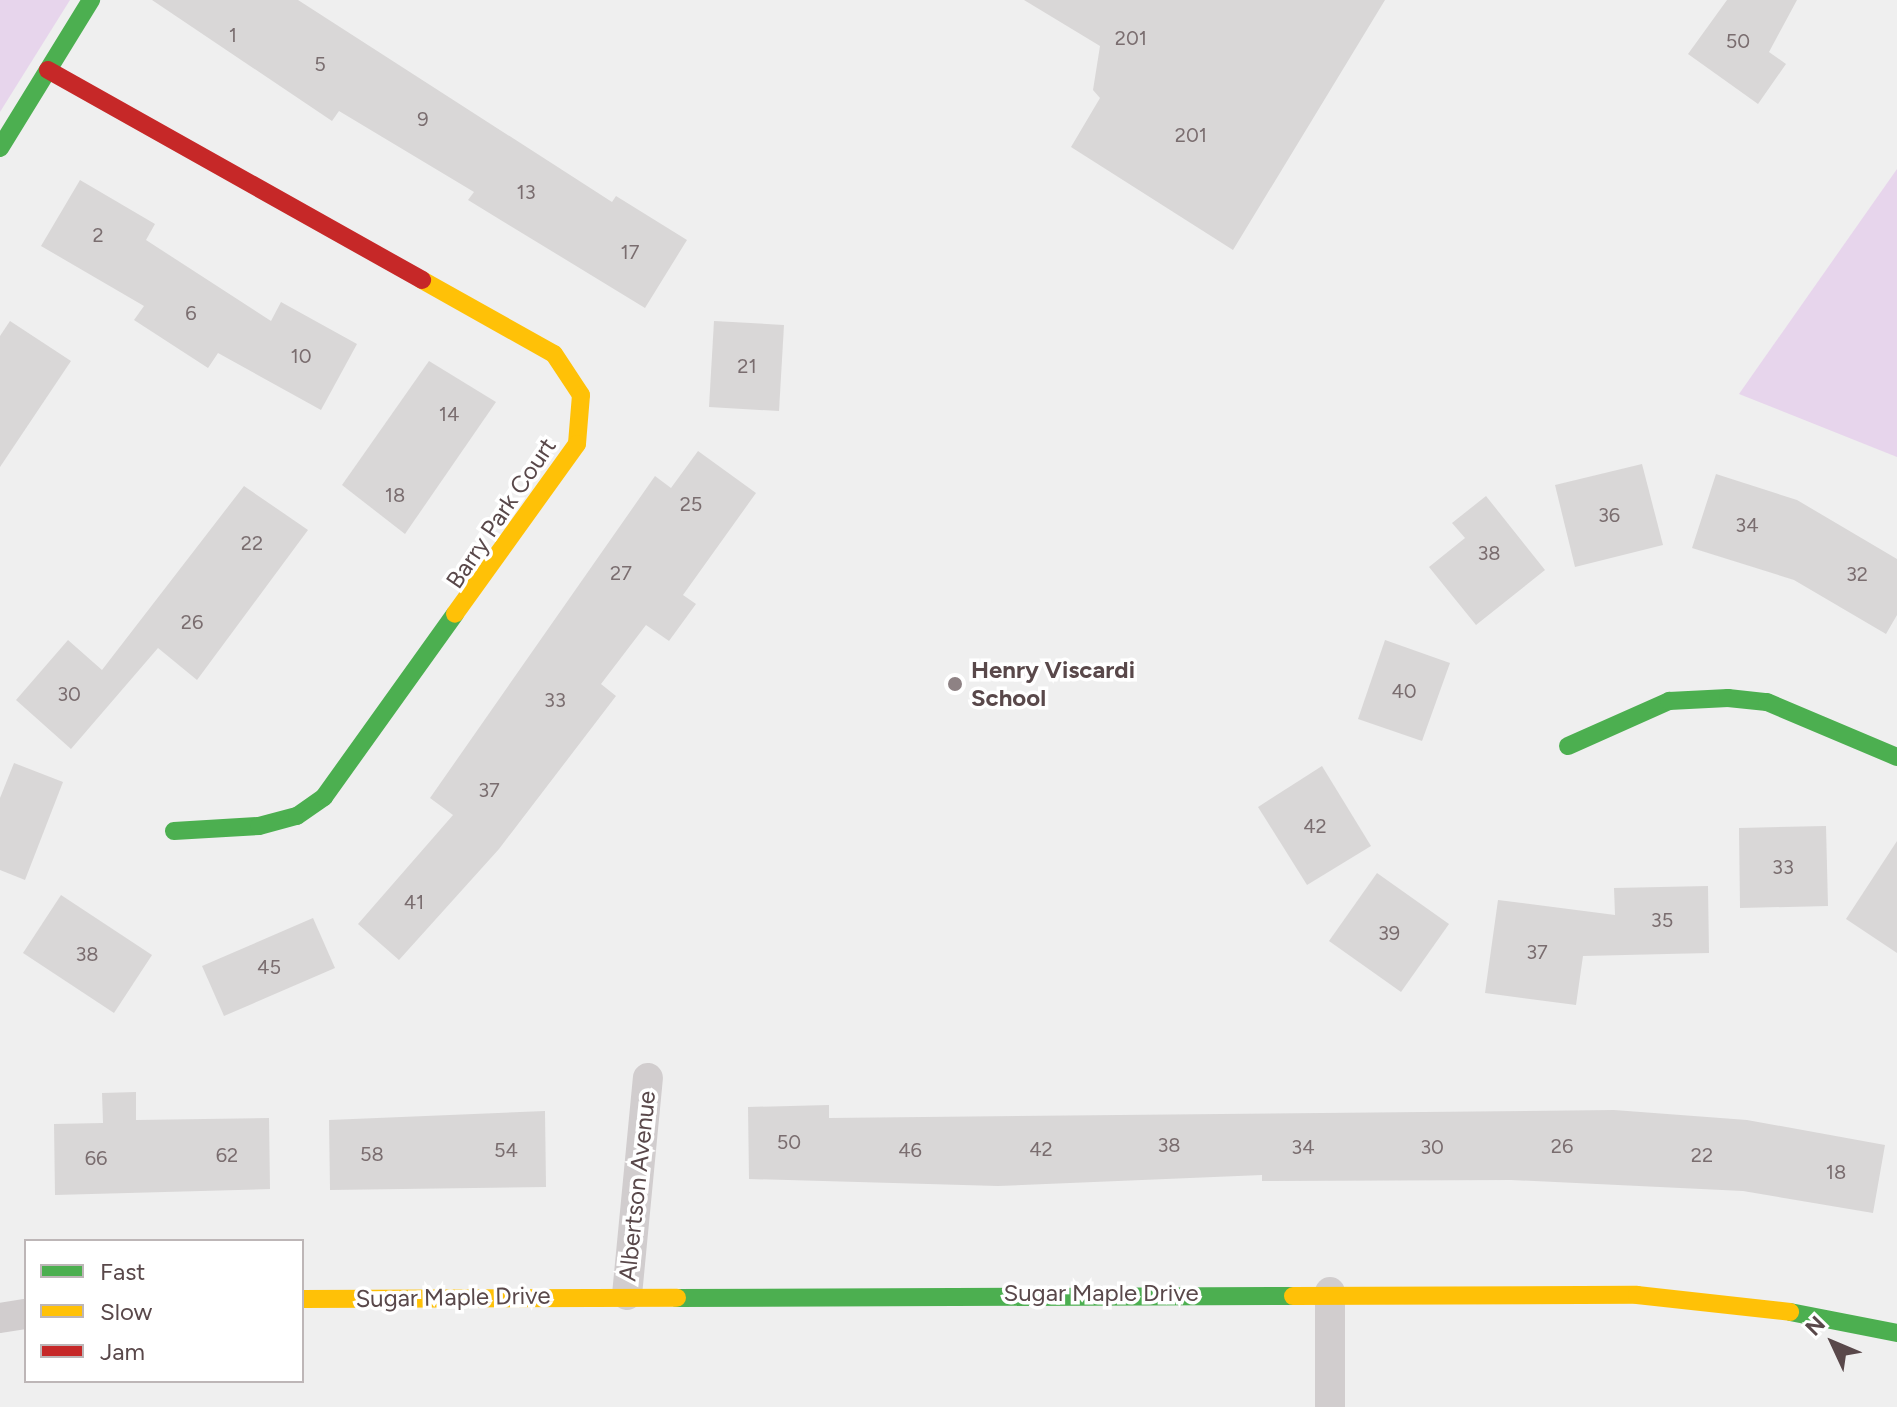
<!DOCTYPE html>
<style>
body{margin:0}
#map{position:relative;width:1897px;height:1407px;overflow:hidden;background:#efefef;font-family:Figtree,sans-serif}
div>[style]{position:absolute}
.green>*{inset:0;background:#e7d5ec}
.building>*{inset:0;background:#d9d7d7}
.street>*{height:30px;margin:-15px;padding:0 15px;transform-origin:15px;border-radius:15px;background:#d1cdce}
.fast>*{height:18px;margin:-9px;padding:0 9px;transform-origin:9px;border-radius:9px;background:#4caf50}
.slow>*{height:18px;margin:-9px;padding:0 9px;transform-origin:9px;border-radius:9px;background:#ffc107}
.jam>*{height:18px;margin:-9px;padding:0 9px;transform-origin:9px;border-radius:9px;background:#c62828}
.dots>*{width:22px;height:22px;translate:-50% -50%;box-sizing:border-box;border:4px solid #fff;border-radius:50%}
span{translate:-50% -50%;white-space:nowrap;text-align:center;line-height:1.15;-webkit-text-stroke:7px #fff;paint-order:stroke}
.number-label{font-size:20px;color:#7a6d6f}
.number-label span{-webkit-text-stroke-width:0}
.street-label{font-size:24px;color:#59484a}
.poi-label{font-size:24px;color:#59484a;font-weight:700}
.left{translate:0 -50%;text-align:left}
.legend{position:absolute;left:24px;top:1239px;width:280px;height:144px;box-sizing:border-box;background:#fff;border:2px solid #bdb6b7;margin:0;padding:10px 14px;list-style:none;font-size:24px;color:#59484a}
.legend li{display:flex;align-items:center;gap:16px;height:40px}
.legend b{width:40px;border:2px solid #bdb6b7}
.north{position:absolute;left:1793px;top:1303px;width:80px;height:80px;-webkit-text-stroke:6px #fff;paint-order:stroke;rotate:314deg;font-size:22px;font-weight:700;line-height:32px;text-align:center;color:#59484a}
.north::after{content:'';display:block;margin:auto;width:28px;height:36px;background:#59484a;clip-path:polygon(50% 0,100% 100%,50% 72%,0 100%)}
</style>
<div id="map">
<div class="green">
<i style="clip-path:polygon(0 0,70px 0,0 112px)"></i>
<i style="clip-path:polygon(1897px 169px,1897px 457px,1739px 394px)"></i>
</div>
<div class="building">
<i style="clip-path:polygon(152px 0,298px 0,612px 202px,616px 196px,687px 240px,645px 308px,468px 200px,474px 192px,339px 111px,332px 121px)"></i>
<i style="clip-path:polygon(1024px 0,1385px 0,1233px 250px,1071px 147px,1100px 98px,1093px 90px,1100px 46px)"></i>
<i style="clip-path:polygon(1727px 0,1797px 0,1769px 52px,1786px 64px,1758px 104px,1688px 54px)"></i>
<i style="clip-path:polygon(80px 180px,155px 224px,146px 240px,271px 321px,281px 302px,357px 344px,321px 410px,218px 353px,208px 368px,134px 320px,144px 306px,41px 246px)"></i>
<i style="clip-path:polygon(10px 321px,71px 361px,0 467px,0 336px)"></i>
<i style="clip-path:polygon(714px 321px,784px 325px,779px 411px,709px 407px)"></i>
<i style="clip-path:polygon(429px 361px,496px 402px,405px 534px,342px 485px)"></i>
<i style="clip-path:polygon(698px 451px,756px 493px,683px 595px,696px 604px,669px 641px,646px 625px,601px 684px,616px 696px,499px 849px,399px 960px,358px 924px,453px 815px,430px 798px,655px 476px,671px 488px)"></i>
<i style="clip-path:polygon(1642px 464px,1663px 545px,1575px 567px,1555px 485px)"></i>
<i style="clip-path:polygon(1716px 474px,1797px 500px,1897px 559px,1897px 615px,1886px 634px,1794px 580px,1692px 548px)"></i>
<i style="clip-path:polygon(244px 486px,308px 530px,197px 680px,158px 648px,71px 749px,16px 700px,68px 640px,102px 670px)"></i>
<i style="clip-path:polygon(1486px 496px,1545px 570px,1476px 625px,1429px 567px,1465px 538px,1452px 523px)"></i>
<i style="clip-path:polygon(1385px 640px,1450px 663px,1422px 741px,1358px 719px)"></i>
<i style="clip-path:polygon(14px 763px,63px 782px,25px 880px,0 870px,0 798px)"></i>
<i style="clip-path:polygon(1322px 766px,1371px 846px,1307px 885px,1258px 807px)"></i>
<i style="clip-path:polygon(1826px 826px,1828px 906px,1740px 908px,1739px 828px)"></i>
<i style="clip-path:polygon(1897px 841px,1897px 953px,1846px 919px)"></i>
<i style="clip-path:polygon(1377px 873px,1449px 924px,1401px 992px,1329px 941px)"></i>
<i style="clip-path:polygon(1708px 886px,1709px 953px,1583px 956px,1576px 1005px,1485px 993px,1498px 900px,1615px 915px,1614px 888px)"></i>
<i style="clip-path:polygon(61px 895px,152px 955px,114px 1013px,23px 953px)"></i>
<i style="clip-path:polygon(313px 918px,335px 968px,224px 1016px,202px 966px)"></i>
<i style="clip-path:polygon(136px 1092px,136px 1120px,269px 1118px,270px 1189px,55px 1195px,54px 1124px,103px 1123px,102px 1093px)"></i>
<i style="clip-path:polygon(829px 1105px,829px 1118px,1614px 1110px,1747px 1120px,1885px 1145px,1873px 1213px,1743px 1191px,1511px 1180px,1262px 1181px,1262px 1175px,998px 1186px,749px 1179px,748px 1107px)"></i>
<i style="clip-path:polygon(545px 1111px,546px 1187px,330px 1190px,329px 1120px)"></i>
</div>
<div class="street">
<i style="left:1330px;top:1292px;width:115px;rotate:90deg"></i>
<i style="left:627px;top:1295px;width:218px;rotate:-84.5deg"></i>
<i style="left:0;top:1318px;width:26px;rotate:-9deg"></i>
</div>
<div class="fast">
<i style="left:0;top:148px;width:174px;rotate:-58.4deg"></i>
<i style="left:1568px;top:746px;width:111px;rotate:-24deg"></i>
<i style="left:1669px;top:701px;width:59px;rotate:-2.9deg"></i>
<i style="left:1728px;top:698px;width:39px;rotate:6deg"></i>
<i style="left:1767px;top:702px;width:141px;rotate:22.9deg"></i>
<i style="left:174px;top:831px;width:85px;rotate:-3.4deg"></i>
<i style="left:259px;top:826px;width:39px;rotate:-15deg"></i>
<i style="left:297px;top:816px;width:33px;rotate:-35deg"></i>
<i style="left:324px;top:797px;width:225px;rotate:-54.4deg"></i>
<i style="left:677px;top:1298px;width:616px;rotate:-0.19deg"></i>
<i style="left:1790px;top:1312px;width:109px;rotate:11.1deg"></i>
</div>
<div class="slow">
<i style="left:422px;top:280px;width:151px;rotate:29.3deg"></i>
<i style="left:554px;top:354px;width:49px;rotate:56.6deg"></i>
<i style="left:581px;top:395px;width:49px;rotate:94.7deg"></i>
<i style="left:577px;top:444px;width:209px;rotate:125.7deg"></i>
<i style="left:1293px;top:1296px;width:344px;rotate:-0.2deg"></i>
<i style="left:1637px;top:1295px;width:154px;rotate:6.3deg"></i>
<i style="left:302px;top:1299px;width:375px;rotate:-0.2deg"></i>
</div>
<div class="jam">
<i style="left:48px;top:70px;width:429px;rotate:29.3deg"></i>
</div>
<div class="dots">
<i style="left:955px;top:684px;background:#8e8284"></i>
</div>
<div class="number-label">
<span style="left:233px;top:35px">1</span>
<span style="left:1131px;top:38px">201</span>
<span style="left:1738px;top:41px">50</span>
<span style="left:320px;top:64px">5</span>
<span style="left:423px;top:119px">9</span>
<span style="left:1191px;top:135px">201</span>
<span style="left:526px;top:192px">13</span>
<span style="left:98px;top:235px">2</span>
<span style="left:630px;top:252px">17</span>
<span style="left:191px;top:313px">6</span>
<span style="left:301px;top:356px">10</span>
<span style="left:747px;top:366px">21</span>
<span style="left:449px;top:414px">14</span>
<span style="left:395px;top:495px">18</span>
<span style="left:691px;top:504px">25</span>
<span style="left:1609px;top:515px">36</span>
<span style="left:1747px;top:525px">34</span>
<span style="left:252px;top:543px">22</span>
<span style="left:1489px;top:553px">38</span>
<span style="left:621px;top:573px">27</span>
<span style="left:1857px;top:574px">32</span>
<span style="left:192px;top:622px">26</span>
<span style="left:1404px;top:691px">40</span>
<span style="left:69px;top:694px">30</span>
<span style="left:555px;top:700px">33</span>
<span style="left:489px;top:790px">37</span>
<span style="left:1315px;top:826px">42</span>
<span style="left:1783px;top:867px">33</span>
<span style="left:414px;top:902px">41</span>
<span style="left:1662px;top:920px">35</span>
<span style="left:1389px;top:933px">39</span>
<span style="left:1537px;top:952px">37</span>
<span style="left:87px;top:954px">38</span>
<span style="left:269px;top:967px">45</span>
<span style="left:789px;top:1142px">50</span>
<span style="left:1169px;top:1145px">38</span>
<span style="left:1562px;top:1146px">26</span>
<span style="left:1303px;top:1147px">34</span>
<span style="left:1432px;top:1147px">30</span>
<span style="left:1041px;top:1149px">42</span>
<span style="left:506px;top:1150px">54</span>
<span style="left:910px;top:1150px">46</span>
<span style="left:372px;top:1154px">58</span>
<span style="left:227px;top:1155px">62</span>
<span style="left:1702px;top:1155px">22</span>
<span style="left:96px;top:1158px">66</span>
<span style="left:1836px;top:1172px">18</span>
</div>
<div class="street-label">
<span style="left:501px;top:513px;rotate:-56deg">Barry Park Court</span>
<span style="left:637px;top:1186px;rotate:-84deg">Albertson Avenue</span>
<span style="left:1101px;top:1293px">Sugar Maple Drive</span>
<span style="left:453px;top:1297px;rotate:-1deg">Sugar Maple Drive</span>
</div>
<div class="poi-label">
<span class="left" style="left:971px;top:684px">Henry Viscardi<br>School</span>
</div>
<ul class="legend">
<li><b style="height:10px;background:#4caf50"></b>Fast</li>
<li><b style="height:10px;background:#ffc107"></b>Slow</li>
<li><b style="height:10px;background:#c62828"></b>Jam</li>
</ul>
<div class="north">N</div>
</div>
